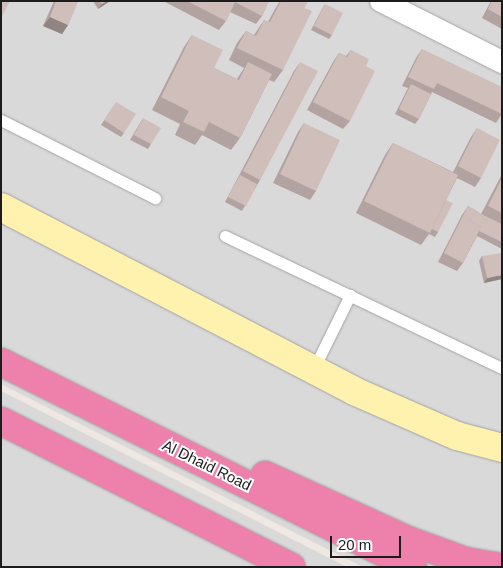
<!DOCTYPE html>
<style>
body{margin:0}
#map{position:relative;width:503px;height:568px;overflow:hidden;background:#efe7e1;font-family:Helvetica,sans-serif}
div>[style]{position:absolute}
.residential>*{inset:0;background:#dad9d9}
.roads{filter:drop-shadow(0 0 1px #a3a3a3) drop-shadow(0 0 1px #a3a3a3)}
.lane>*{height:11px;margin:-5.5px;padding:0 5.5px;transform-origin:5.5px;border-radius:5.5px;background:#fff}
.street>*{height:22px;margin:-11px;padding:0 11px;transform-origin:11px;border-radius:11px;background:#fff}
.secondary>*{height:28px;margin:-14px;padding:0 14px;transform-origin:14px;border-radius:14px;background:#fff2af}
.highway>*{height:28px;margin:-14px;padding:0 14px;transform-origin:14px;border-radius:14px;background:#ee81ac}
.wall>*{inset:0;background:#b2a3a0}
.shaded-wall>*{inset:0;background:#918582}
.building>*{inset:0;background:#cfbeba}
span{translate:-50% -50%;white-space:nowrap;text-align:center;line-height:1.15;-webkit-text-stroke:4px #fff;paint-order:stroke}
.street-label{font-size:15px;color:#1c1c1c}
.frame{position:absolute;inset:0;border:2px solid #1c1c1c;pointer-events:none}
.scale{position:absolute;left:330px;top:536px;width:71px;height:22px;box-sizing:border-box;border:2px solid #1c1c1c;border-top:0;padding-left:6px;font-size:15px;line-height:18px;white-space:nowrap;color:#1c1c1c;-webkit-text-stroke:4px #fff;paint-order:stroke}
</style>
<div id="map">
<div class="residential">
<i style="clip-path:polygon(1px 1px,502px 1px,502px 567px,363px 567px,1px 384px)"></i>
<i style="clip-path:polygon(1px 391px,347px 567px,1px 567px)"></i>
</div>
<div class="roads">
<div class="lane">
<i style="left:1px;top:120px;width:173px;rotate:26.9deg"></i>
<i style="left:225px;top:236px;width:307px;rotate:25.5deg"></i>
<i style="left:313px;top:370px;width:84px;rotate:-63.7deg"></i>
</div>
<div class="street">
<i style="left:381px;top:1px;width:136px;rotate:26.8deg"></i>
</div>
<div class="secondary">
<i style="left:1px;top:207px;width:398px;rotate:27.5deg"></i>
<i style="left:354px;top:391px;width:112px;rotate:23.6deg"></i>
<i style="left:457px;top:436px;width:47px;rotate:14.9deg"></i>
</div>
<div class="highway">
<i style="left:1px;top:362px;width:460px;rotate:26.5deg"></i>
<i style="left:1px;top:421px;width:325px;rotate:26.7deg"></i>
<i style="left:265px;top:475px;width:159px;rotate:24.5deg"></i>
<i style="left:410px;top:541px;width:59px;rotate:20deg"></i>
<i style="left:465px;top:561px;width:34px;rotate:10deg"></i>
</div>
</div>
<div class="wall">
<i style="clip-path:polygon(54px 1px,78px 1px,68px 25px,62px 34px,43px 26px)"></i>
<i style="clip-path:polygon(93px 1px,110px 1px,98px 9px)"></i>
<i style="clip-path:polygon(163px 1px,269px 1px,262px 16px,256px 24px,230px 12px,226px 21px,219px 30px)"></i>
<i style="clip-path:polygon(280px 1px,308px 1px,304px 8px,283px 70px,274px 82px,269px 80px,240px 138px,231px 150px,202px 135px,195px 145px,175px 135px,180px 124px,152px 110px,184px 47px,192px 35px,214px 68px,237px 79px,244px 68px,229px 60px,237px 43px,246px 31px,254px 35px,264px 20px,268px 22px,275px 9px)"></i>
<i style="clip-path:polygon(491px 1px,502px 1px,502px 29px,482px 18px)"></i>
<i style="clip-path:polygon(325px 4px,332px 35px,329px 39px,311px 30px,322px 9px)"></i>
<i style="clip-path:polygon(422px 49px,502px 114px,496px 123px,432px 92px,419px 119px,415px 124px,395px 114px,408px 88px,402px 86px,416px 58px)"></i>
<i style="clip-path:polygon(351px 50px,366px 66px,350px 121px,343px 129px,307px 110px,333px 62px,339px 53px,346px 56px)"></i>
<i style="clip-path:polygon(300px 62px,260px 180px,242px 211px,225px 202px,294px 71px)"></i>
<i style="clip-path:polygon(113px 107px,124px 133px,121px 137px,101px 125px)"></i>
<i style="clip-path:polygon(143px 118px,151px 144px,148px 149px,130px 140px)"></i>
<i style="clip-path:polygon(304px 123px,316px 191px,310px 200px,273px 183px,298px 132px)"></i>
<i style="clip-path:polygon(477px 128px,481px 178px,475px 187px,457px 178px,446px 200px,438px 232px,435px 237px,429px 234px,421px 245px,356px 213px,385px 155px,393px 143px,453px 172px,471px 137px)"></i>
<i style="clip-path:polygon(502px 174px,502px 249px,477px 236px,463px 263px,457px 271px,438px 262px,462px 215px,468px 206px,481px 214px)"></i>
<i style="clip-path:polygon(482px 256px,502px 279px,484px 283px,479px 261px)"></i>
</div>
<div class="shaded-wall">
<i style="clip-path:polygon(107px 1px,110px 1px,98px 9px,102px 4px)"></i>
<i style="clip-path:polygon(50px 17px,68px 25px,62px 34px,43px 26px)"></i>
<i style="clip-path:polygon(502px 275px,502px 279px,484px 283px,487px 278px)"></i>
</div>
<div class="building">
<i style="clip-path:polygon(1px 1px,10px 1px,1px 18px)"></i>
<i style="clip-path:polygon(56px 1px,78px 1px,68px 25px,50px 17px)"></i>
<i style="clip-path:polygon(99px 1px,107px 1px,102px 4px)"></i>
<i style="clip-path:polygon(187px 1px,269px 1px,262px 16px,235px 2px,226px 21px)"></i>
<i style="clip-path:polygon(281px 1px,308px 1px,304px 8px,312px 11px,283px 70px,237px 48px,246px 31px,256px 36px,264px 20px,270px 22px)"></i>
<i style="clip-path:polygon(492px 1px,502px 1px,502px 17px,488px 9px)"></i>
<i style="clip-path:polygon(325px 4px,343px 13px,332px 35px,314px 26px)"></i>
<i style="clip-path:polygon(192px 35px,223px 50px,214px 68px,239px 80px,248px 62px,272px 74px,240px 138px,209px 122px,204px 132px,183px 122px,189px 111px,161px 97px)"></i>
<i style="clip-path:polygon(422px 49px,502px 87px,502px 114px,437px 83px,434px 89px,408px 77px)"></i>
<i style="clip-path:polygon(351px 50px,369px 59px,366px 66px,375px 71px,350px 121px,313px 102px,339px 53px,347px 57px)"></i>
<i style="clip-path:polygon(300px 62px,318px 71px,260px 180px,243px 171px)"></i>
<i style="clip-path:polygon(411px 84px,431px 94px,419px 119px,399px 109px)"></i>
<i style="clip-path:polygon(116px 102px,136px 114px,124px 133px,104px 120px)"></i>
<i style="clip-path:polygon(143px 118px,161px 128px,151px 144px,134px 135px)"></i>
<i style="clip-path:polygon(304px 123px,340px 140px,316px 191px,280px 174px)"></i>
<i style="clip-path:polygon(477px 128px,500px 140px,481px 178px,458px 166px)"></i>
<i style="clip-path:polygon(393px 143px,458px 175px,430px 233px,364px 201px)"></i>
<i style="clip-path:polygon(240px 175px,257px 184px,246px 206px,228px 197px)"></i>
<i style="clip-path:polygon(502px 178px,502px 213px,488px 206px)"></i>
<i style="clip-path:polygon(446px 200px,453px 203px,438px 232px,432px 229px)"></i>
<i style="clip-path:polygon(468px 206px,476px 210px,470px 221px,481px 227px,463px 263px,444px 253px)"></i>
<i style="clip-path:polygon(475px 211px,502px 224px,502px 242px,479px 231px,481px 227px,470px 221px)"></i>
<i style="clip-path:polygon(502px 253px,502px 275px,487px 278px,482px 256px)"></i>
</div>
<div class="street-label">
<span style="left:207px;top:465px;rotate:26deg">Al Dhaid Road</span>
</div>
<div class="frame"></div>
<div class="scale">20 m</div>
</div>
